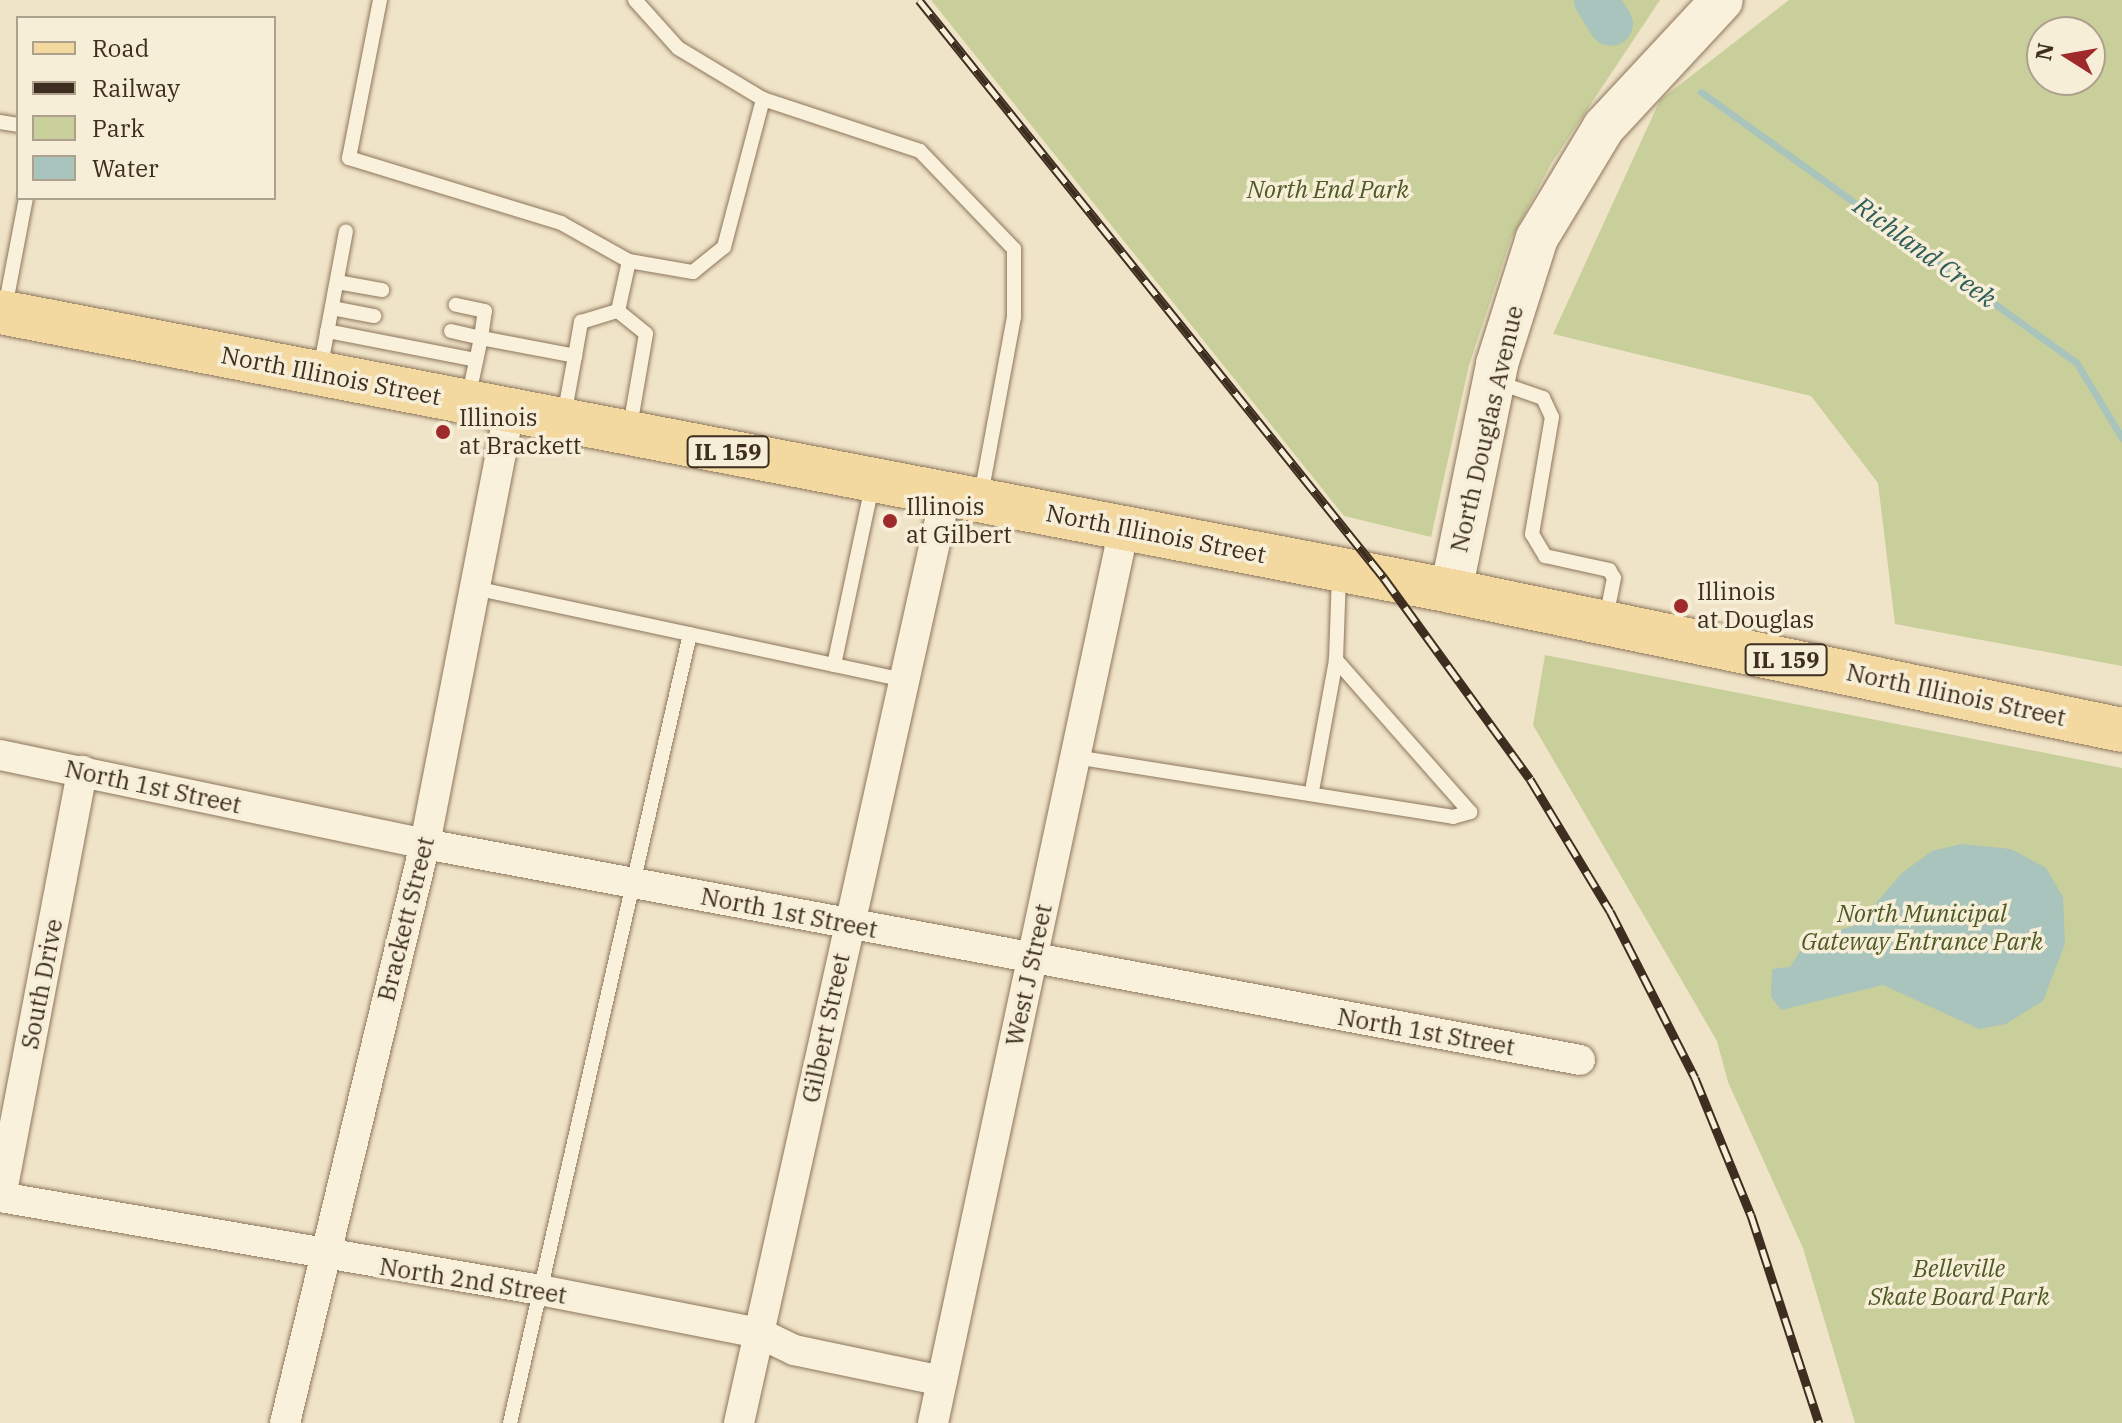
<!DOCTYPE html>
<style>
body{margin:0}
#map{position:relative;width:2122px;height:1423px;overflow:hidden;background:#f0e4c8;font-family:"IBM Plex Serif",serif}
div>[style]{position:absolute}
.green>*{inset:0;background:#c9cf9b}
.water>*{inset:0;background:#a9c4bc}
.stream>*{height:7px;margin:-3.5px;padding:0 3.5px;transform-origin:3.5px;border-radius:3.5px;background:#a9c4bc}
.river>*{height:44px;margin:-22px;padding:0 22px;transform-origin:22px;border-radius:22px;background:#a9c4bc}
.roads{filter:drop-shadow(0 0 2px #8d765c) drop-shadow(0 0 2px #8d765c)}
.lane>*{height:14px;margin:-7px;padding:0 7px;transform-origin:7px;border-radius:7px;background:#faf1dc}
.street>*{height:30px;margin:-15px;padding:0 15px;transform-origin:15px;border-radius:15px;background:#faf1dc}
.secondary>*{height:42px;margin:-21px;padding:0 21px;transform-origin:21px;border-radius:21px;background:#faf1dc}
.primary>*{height:44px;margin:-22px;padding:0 22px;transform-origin:22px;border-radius:22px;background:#f3d9a0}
.rail>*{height:9px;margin-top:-4.5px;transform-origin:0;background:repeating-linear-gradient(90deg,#f7eed8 0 18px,#3d2e20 0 36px);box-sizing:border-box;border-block:2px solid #3d2e20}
.dots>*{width:22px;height:22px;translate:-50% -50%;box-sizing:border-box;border:4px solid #f7eed8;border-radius:50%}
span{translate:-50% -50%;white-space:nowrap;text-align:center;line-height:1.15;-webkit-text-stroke:7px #f7eed8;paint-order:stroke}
.shield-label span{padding:2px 6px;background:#f7eed8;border:2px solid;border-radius:6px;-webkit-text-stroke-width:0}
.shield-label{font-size:22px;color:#3d2e20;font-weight:700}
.park-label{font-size:24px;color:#4d5a26;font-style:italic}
.street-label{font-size:24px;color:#3d2e20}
.poi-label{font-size:24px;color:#3d2e20}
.left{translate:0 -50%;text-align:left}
.water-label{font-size:26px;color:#2f5d5a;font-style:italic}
.legend{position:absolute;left:16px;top:16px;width:260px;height:184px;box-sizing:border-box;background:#f7eed8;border:2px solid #ada18e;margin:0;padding:10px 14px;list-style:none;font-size:24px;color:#3d2e20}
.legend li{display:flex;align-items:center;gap:16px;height:40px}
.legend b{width:40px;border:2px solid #ada18e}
.north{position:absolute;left:2026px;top:16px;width:80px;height:80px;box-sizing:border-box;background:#f7eed8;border:2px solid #ada18e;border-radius:50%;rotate:281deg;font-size:22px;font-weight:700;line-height:32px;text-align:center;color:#3d2e20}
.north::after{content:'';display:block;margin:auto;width:28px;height:36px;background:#9e2a2b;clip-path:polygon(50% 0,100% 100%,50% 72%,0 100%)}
</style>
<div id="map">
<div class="green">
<i style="clip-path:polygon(931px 0,1660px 0,1551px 164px,1511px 239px,1469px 365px,1431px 537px,1344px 516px)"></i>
<i style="clip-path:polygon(evenodd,1789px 0,2122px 0,2122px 666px,1895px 624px,1878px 483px,1811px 396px,1553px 334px,1660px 100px,1789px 0,2090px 32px,2090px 80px,2042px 80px,2042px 32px,2090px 32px)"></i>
<i style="clip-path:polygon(1545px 655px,2122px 768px,2122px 1423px,1855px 1423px,1803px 1248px,1728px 1082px,1717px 1041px,1533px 725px)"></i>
</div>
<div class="water">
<i style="clip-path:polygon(1961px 844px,2011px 849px,2046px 868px,2063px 897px,2065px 944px,2043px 1001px,2006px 1024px,1979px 1029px,1883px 985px,1781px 1010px,1771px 997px,1772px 969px,1790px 967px,1808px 939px,1857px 925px,1902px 873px,1932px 851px)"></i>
</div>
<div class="stream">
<i style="left:1701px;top:92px;width:462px;rotate:35.8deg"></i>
<i style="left:2076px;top:362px;width:89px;rotate:58.8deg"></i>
</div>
<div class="river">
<i style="left:1596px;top:0;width:28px;rotate:58deg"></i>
</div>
<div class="roads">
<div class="lane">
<i style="left:380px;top:0;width:161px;rotate:101.1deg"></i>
<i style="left:349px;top:158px;width:222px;rotate:17deg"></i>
<i style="left:561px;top:223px;width:78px;rotate:29.2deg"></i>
<i style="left:635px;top:0;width:64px;rotate:48.1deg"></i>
<i style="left:678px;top:48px;width:99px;rotate:31deg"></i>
<i style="left:0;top:122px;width:18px;rotate:9deg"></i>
<i style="left:337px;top:282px;width:46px;rotate:10.1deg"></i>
<i style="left:5px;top:308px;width:112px;rotate:-79.2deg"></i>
<i style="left:332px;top:308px;width:43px;rotate:10.8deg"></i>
<i style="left:618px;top:311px;width:51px;rotate:-77.6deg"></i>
<i style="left:629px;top:261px;width:65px;rotate:9.8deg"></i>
<i style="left:693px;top:272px;width:40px;rotate:-39deg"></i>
<i style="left:724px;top:247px;width:153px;rotate:-75.2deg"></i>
<i style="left:763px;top:99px;width:165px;rotate:18.3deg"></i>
<i style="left:920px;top:151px;width:136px;rotate:46.2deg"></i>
<i style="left:1014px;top:249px;width:68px;rotate:90deg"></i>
<i style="left:1014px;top:317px;width:181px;rotate:100.5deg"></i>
<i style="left:327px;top:331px;width:152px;rotate:11deg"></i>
<i style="left:451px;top:331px;width:31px;rotate:13deg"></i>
<i style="left:481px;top:338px;width:27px;rotate:-82deg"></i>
<i style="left:485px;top:311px;width:30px;rotate:-168deg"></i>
<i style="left:575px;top:356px;width:35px;rotate:-80deg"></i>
<i style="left:581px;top:322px;width:39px;rotate:-17deg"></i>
<i style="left:618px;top:311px;width:36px;rotate:39deg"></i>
<i style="left:646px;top:334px;width:94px;rotate:99.8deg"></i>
<i style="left:320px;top:370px;width:141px;rotate:-79.4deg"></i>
<i style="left:1497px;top:382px;width:49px;rotate:19.2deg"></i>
<i style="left:1543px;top:398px;width:21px;rotate:65deg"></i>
<i style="left:1552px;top:417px;width:119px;rotate:99.7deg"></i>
<i style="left:1532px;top:534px;width:26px;rotate:59deg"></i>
<i style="left:1545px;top:556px;width:66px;rotate:12.3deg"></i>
<i style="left:1609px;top:570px;width:9px;rotate:58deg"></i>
<i style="left:1614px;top:578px;width:41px;rotate:101.3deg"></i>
<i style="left:468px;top:399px;width:62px;rotate:-78deg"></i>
<i style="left:481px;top:338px;width:96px;rotate:10.8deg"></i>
<i style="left:575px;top:356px;width:61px;rotate:100.4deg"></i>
<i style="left:475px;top:588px;width:439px;rotate:12.1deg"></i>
<i style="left:834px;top:665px;width:183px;rotate:-78deg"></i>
<i style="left:1075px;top:757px;width:383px;rotate:9deg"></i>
<i style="left:1453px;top:817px;width:18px;rotate:-16deg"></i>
<i style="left:1470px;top:812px;width:203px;rotate:-131.4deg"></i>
<i style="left:1336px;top:660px;width:84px;rotate:-88deg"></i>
<i style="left:1312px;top:791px;width:133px;rotate:-79.6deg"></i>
<i style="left:510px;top:1423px;width:809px;rotate:-77.15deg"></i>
</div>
<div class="street">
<i style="left:0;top:755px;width:434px;rotate:11.8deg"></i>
<i style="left:425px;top:844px;width:1175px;rotate:10.59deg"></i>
<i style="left:0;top:1197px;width:548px;rotate:9.77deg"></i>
<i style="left:540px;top:1290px;width:223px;rotate:11.1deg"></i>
<i style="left:759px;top:1333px;width:39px;rotate:26deg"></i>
<i style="left:794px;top:1350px;width:151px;rotate:11.8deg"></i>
<i style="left:1px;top:1197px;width:434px;rotate:-79.2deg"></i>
<i style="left:285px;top:1423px;width:596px;rotate:-76.41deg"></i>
<i style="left:425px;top:844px;width:441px;rotate:-79deg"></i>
<i style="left:739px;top:1423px;width:953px;rotate:-77.45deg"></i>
<i style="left:933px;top:1423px;width:915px;rotate:-77.95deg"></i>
</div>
<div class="secondary">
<i style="left:1451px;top:591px;width:232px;rotate:-78.5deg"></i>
<i style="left:1497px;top:364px;width:132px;rotate:-72.4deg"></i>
<i style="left:1537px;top:238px;width:130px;rotate:-58.9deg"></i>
<i style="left:1604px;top:127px;width:173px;rotate:-47.1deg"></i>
</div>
<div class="primary">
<i style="left:0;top:312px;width:1478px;rotate:10.88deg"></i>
<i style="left:1451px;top:591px;width:685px;rotate:11.7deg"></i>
</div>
</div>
<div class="rail">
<i style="left:919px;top:0;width:742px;rotate:51.18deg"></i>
<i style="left:1384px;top:578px;width:248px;rotate:54deg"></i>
<i style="left:1530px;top:779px;width:154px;rotate:58.8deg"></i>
<i style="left:1610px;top:911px;width:187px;rotate:63deg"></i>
<i style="left:1695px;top:1078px;width:148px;rotate:67.8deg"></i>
<i style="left:1751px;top:1215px;width:219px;rotate:71.9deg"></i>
</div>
<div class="dots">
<i style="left:443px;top:432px;background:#9e2a2b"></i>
<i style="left:890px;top:521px;background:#9e2a2b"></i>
<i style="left:1681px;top:606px;background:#9e2a2b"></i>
</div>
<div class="shield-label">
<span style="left:728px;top:452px">IL 159</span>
<span style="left:1786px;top:660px">IL 159</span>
</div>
<div class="park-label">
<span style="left:1328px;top:190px">North End Park</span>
<span style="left:1922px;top:928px">North Municipal<br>Gateway Entrance Park</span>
<span style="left:1959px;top:1283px">Belleville<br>Skate Board Park</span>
</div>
<div class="street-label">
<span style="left:331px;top:376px;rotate:11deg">North Illinois Street</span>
<span style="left:1487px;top:429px;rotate:-77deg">North Douglas Avenue</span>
<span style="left:1156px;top:534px;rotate:11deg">North Illinois Street</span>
<span style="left:1956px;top:695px;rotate:12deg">North Illinois Street</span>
<span style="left:153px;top:787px;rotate:12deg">North 1st Street</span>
<span style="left:789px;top:913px;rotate:11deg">North 1st Street</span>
<span style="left:406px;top:919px;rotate:-76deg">Brackett Street</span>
<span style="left:1029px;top:975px;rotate:-78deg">West J Street</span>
<span style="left:42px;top:984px;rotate:-79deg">South Drive</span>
<span style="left:826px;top:1028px;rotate:-78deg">Gilbert Street</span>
<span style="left:1426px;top:1032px;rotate:10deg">North 1st Street</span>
<span style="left:473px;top:1281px;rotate:9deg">North 2nd Street</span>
</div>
<div class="poi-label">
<span class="left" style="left:459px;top:432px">Illinois<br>at Brackett</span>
<span class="left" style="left:906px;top:521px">Illinois<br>at Gilbert</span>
<span class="left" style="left:1697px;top:606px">Illinois<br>at Douglas</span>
</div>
<div class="water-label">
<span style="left:1925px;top:252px;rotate:36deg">Richland Creek</span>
</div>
<ul class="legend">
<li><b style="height:10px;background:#f3d9a0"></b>Road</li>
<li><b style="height:10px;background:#3d2e20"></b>Railway</li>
<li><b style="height:22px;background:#c9cf9b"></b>Park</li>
<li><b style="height:22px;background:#a9c4bc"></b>Water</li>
</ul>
<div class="north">N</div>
</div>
